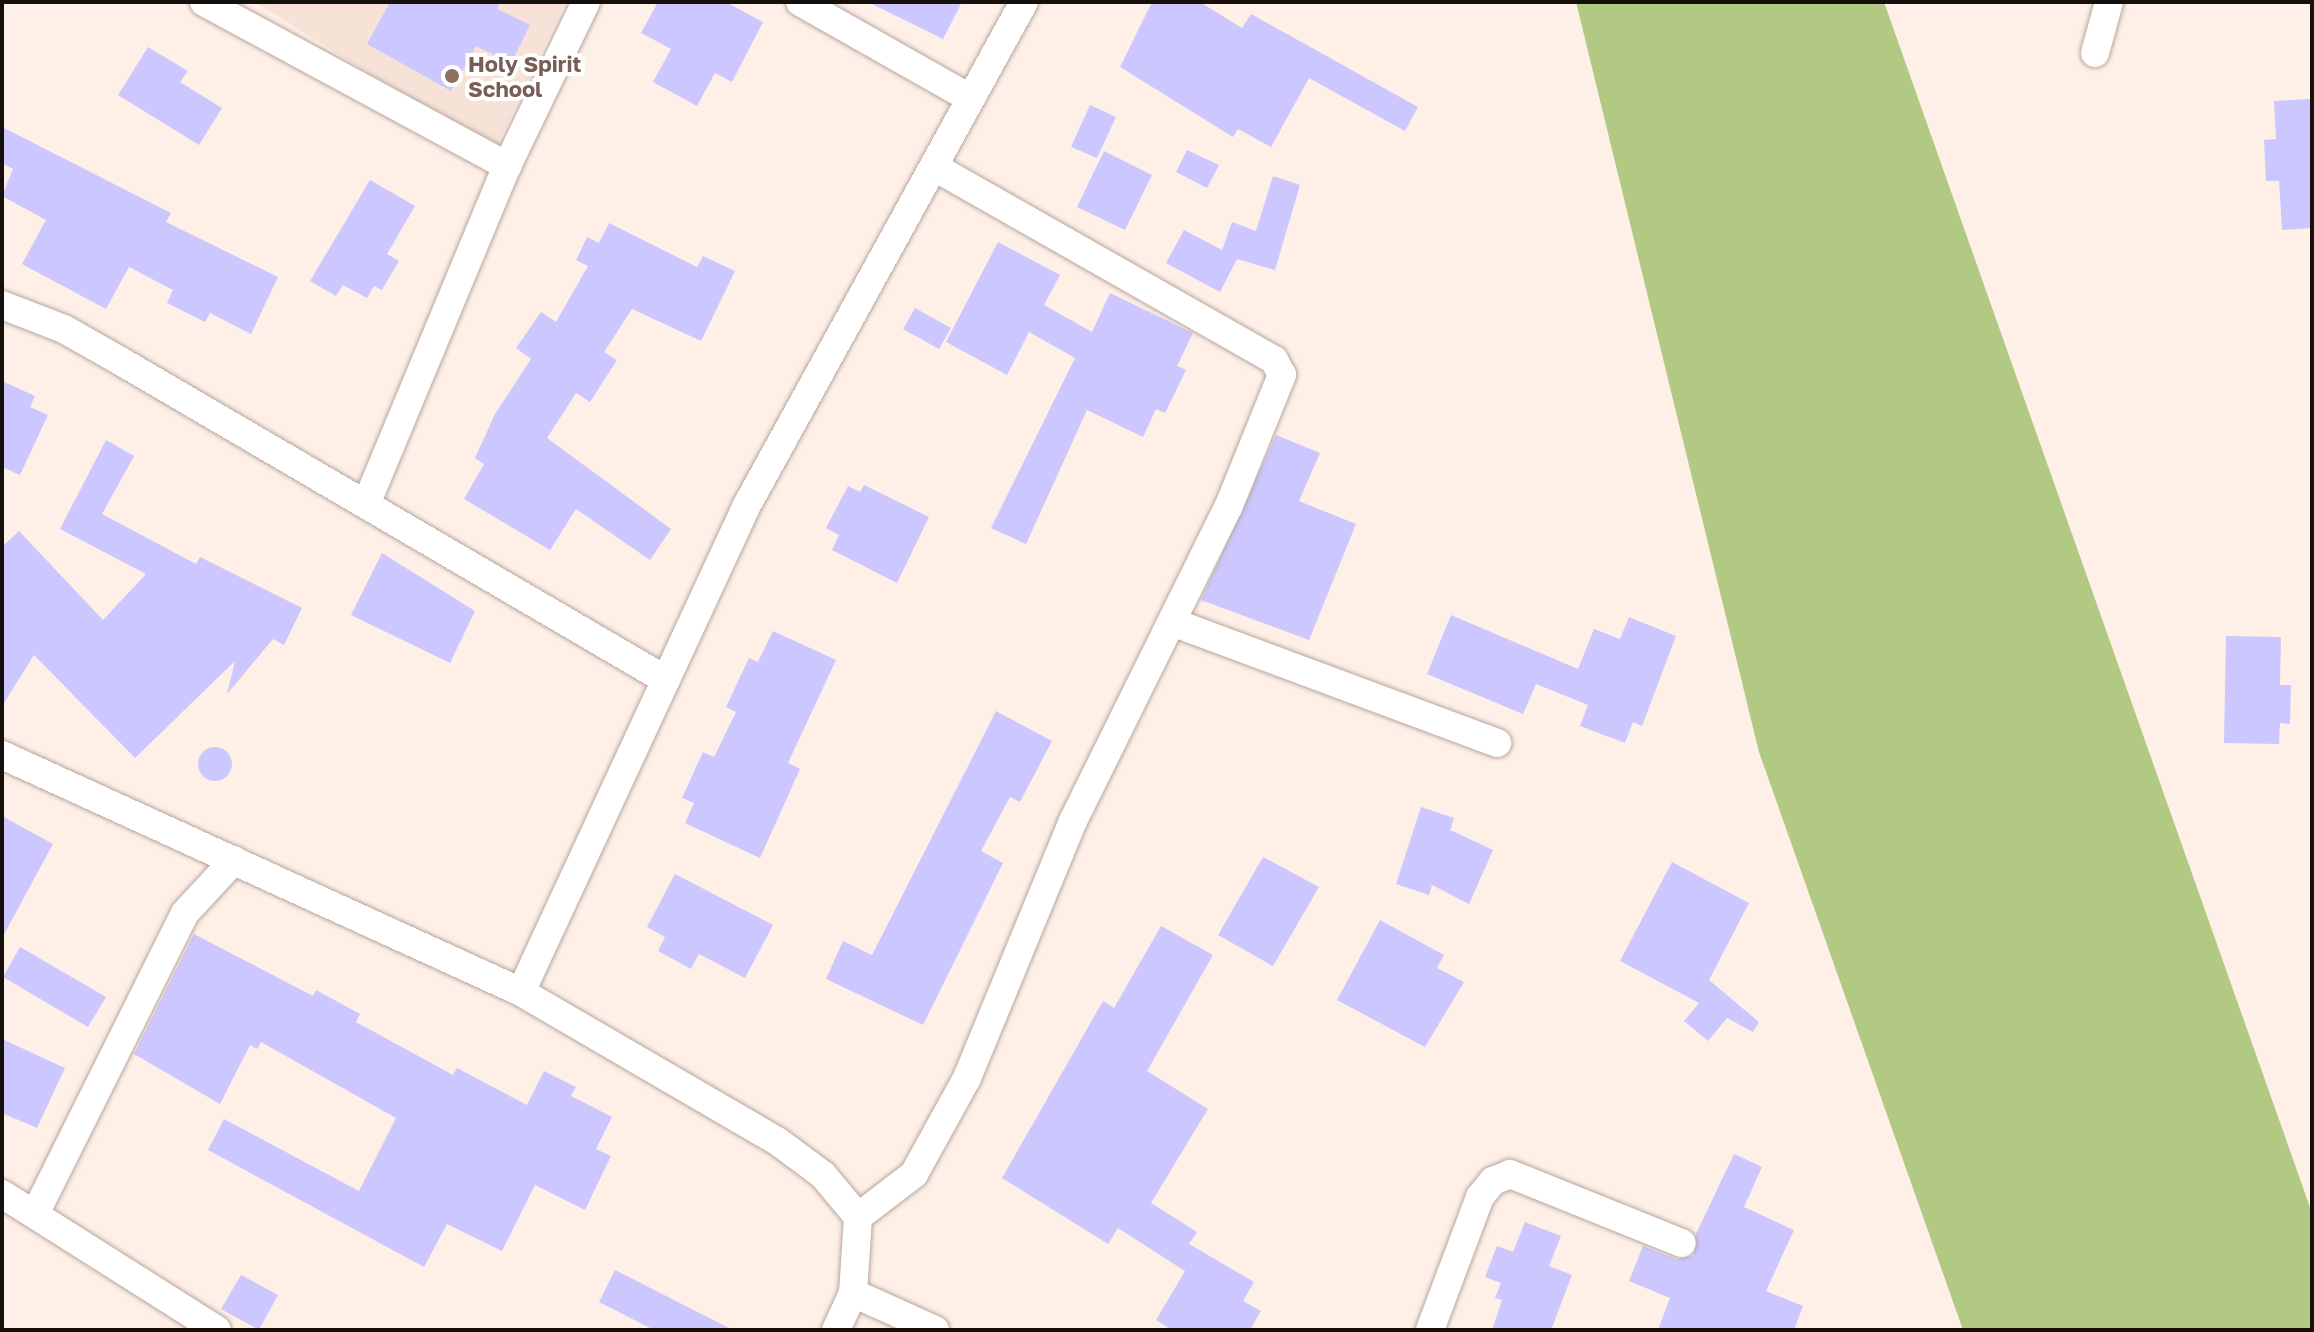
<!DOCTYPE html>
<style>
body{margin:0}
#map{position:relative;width:2314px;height:1332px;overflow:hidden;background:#fff0e7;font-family:"Golos Text",sans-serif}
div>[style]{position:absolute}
.built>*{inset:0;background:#f6e2d7}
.forest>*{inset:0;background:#b1c982}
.building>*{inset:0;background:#ccc7ff}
.round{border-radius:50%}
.roads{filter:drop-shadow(0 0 2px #b8a69d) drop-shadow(0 0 2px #b8a69d)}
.street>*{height:28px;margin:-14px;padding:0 14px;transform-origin:14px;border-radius:14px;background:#fff}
.dots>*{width:22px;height:22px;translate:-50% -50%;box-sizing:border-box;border:4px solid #fff;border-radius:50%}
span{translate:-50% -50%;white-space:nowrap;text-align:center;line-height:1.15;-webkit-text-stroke:8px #fff;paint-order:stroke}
.education-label{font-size:22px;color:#785e54;font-weight:700}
.left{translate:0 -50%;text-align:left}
.frame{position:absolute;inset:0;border:4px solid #16100c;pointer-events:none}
</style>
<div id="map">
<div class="built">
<i style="clip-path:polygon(255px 2px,565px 2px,494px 151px)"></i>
</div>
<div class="forest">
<i style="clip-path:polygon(1576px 2px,1884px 2px,2312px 1213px,2312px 1330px,1963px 1330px,1759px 752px)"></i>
</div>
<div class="building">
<i style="clip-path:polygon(390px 2px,500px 2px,497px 9px,530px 25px,511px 63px,476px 46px,451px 91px,367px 44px)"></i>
<i style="clip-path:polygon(658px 2px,726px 2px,763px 22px,732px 82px,715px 73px,697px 106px,653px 82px,671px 49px,641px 33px)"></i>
<i style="clip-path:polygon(868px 2px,962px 2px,943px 39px)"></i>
<i style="clip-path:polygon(1152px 2px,1200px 2px,1242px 28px,1251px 14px,1418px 107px,1405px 131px,1309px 78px,1271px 147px,1238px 129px,1233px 137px,1120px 67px)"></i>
<i style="clip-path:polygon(148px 47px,188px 71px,180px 82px,222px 108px,199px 145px,118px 95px)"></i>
<i style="clip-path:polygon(2312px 99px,2312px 228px,2282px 230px,2279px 181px,2266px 181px,2264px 140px,2276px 139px,2274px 101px)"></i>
<i style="clip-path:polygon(1090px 105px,1116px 117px,1097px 158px,1071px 147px)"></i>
<i style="clip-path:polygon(2px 127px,171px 213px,166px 222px,278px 277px,251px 334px,210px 313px,205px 322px,167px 303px,173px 290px,129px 267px,106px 309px,22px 264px,46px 220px,2px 196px,13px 169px,2px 163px)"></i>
<i style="clip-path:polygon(1187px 150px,1219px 165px,1207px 188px,1176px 172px)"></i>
<i style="clip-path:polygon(1104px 151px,1152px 175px,1125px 230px,1077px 207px)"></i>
<i style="clip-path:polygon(1273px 176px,1300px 185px,1275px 270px,1237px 259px,1220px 292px,1166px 263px,1184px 230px,1222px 250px,1232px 222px,1256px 231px)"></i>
<i style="clip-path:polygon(370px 180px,415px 206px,387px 254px,399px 261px,382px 290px,374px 286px,367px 298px,343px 285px,336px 296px,310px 281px)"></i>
<i style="clip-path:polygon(609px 223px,697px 267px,703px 256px,735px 271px,701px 341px,632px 309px,604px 352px,617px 360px,590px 402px,576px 393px,547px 438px,671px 529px,650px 560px,576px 509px,550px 550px,464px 499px,484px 464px,475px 458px,495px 414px,531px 359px,516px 348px,541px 312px,556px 322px,588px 266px,576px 260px,587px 237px,599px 243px)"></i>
<i style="clip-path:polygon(998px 242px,1060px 275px,1044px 305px,1092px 332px,1110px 293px,1193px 333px,1177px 366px,1186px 370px,1165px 413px,1156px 409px,1143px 437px,1087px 410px,1026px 544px,991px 528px,1075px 358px,1029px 332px,1007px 375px,946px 342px)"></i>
<i style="clip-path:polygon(915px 308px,951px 328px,939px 349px,903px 329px)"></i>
<i style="clip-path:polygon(2px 381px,35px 396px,30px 407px,48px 415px,20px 475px,2px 467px)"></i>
<i style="clip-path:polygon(1276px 435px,1320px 453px,1299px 501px,1356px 524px,1309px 640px,1201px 600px)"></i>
<i style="clip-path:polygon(106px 440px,134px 456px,102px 514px,196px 564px,200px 557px,302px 608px,284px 645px,273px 639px,227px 694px,235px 661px,135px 758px,34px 655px,2px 706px,2px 547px,19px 531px,103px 620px,146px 574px,60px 529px)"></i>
<i style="clip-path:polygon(864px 485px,929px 517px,897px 583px,832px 550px,839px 535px,826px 528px,848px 486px,860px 492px)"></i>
<i style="clip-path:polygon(382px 553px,475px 611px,450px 663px,351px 615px)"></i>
<i style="clip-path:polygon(1451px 615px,1578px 669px,1594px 629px,1620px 639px,1629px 617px,1676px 636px,1642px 726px,1633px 722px,1625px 743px,1580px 726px,1588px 705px,1536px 684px,1523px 714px,1427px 674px)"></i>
<i style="clip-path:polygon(773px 631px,836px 660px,788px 763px,800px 769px,760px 858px,685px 823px,694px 803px,682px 798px,703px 752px,714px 757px,736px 712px,726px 707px,749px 658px,758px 662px)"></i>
<i style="clip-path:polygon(2226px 636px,2281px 637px,2280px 685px,2291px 685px,2290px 724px,2280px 723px,2279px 744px,2224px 743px)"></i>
<i style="clip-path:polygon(996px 711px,1052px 741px,1020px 802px,1010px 797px,981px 851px,1003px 863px,923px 1025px,826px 979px,843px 941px,872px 955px)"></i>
<i class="round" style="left:198px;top:747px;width:34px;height:34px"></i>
<i style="clip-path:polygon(1421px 807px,1454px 818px,1450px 830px,1493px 850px,1469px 904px,1432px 885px,1429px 895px,1396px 884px)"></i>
<i style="clip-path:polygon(2px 816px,53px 844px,2px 938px)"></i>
<i style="clip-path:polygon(1263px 857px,1319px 887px,1273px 966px,1218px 935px)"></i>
<i style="clip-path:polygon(1672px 862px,1749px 903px,1709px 980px,1759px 1022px,1753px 1032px,1727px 1018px,1708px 1041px,1684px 1021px,1699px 1003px,1620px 961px)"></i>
<i style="clip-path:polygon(675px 874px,773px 925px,745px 978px,699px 954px,691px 969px,658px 951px,665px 937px,647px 927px)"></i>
<i style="clip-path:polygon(1380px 920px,1444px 955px,1437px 968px,1464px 982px,1425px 1047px,1337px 1000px)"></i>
<i style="clip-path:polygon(1161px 926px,1213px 955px,1147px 1071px,1208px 1109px,1151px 1203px,1197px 1232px,1189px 1244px,1254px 1282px,1243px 1301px,1261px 1311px,1250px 1330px,1172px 1330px,1156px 1320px,1185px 1271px,1118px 1228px,1108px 1244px,1002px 1178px,1103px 1001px,1114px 1008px)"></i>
<i style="clip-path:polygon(194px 934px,313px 996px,316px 990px,360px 1014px,356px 1022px,453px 1075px,457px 1068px,527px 1105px,544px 1071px,576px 1087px,571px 1096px,612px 1117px,596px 1149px,611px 1156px,585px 1210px,535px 1185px,502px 1251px,447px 1224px,424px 1267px,208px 1150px,224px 1119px,359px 1191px,396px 1118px,261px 1042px,257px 1049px,250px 1045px,220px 1104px,134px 1054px)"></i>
<i style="clip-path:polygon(20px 947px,106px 997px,88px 1027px,3px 977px)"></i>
<i style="clip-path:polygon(2px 1039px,65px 1068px,37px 1128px,2px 1113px)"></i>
<i style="clip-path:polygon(1734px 1154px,1762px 1167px,1744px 1207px,1794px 1230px,1766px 1291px,1803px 1306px,1794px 1330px,1658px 1330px,1670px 1298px,1629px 1281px,1643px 1246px,1676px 1259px,1693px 1256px,1696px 1234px)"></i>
<i style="clip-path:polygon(1525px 1222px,1561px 1236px,1549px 1266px,1572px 1275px,1551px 1330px,1492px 1330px,1502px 1300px,1495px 1298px,1501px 1283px,1485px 1277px,1497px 1246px,1513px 1252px)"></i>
<i style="clip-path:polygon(615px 1270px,733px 1330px,654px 1330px,599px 1302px)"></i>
<i style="clip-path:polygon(241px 1275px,278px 1295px,259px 1330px,221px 1309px)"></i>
</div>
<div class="roads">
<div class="street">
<i style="left:204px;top:2px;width:345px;rotate:28.4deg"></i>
<i style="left:800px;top:2px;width:195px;rotate:29.5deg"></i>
<i style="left:2095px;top:53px;width:53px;rotate:-74.6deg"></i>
<i style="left:2px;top:305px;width:66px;rotate:21.2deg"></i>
<i style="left:64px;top:329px;width:67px;rotate:29.6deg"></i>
<i style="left:122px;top:362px;width:630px;rotate:30.31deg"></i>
<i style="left:367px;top:502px;width:364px;rotate:-67.4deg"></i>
<i style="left:507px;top:166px;width:182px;rotate:-64.3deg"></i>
<i style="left:1172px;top:622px;width:347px;rotate:20.4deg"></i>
<i style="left:2px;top:755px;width:571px;rotate:24.54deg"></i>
<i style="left:2px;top:1194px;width:254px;rotate:32.3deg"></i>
<i style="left:35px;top:1214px;width:336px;rotate:-63.5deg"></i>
<i style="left:185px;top:913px;width:72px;rotate:-47.2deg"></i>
<i style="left:858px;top:1217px;width:71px;rotate:-37.5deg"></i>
<i style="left:914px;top:1174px;width:110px;rotate:-61.1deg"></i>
<i style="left:967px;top:1078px;width:278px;rotate:-67.6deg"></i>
<i style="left:1073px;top:821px;width:349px;rotate:-63.7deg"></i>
<i style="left:1228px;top:508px;width:144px;rotate:-67.9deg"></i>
<i style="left:1282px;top:375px;width:17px;rotate:-118deg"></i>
<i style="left:1274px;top:360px;width:389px;rotate:-150.4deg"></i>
<i style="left:853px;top:1293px;width:90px;rotate:24.3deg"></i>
<i style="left:836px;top:1330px;width:41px;rotate:-65.3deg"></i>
<i style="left:853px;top:1293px;width:76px;rotate:-86.2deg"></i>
<i style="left:858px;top:1217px;width:55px;rotate:-129.8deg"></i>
<i style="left:823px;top:1175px;width:57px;rotate:-143.5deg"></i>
<i style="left:777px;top:1141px;width:296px;rotate:-149.8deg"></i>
<i style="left:521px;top:992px;width:537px;rotate:-65.11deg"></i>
<i style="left:747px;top:505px;width:574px;rotate:-61.16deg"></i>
<i style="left:1430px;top:1330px;width:142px;rotate:-69.4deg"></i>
<i style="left:1480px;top:1197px;width:21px;rotate:-51deg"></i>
<i style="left:1493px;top:1181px;width:18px;rotate:-22deg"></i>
<i style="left:1510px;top:1174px;width:185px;rotate:21.9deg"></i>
</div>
</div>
<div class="dots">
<i style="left:452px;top:76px;background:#8d6e63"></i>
</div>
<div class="education-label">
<span class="left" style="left:468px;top:76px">Holy Spirit<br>School</span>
</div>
<div class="frame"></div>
</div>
